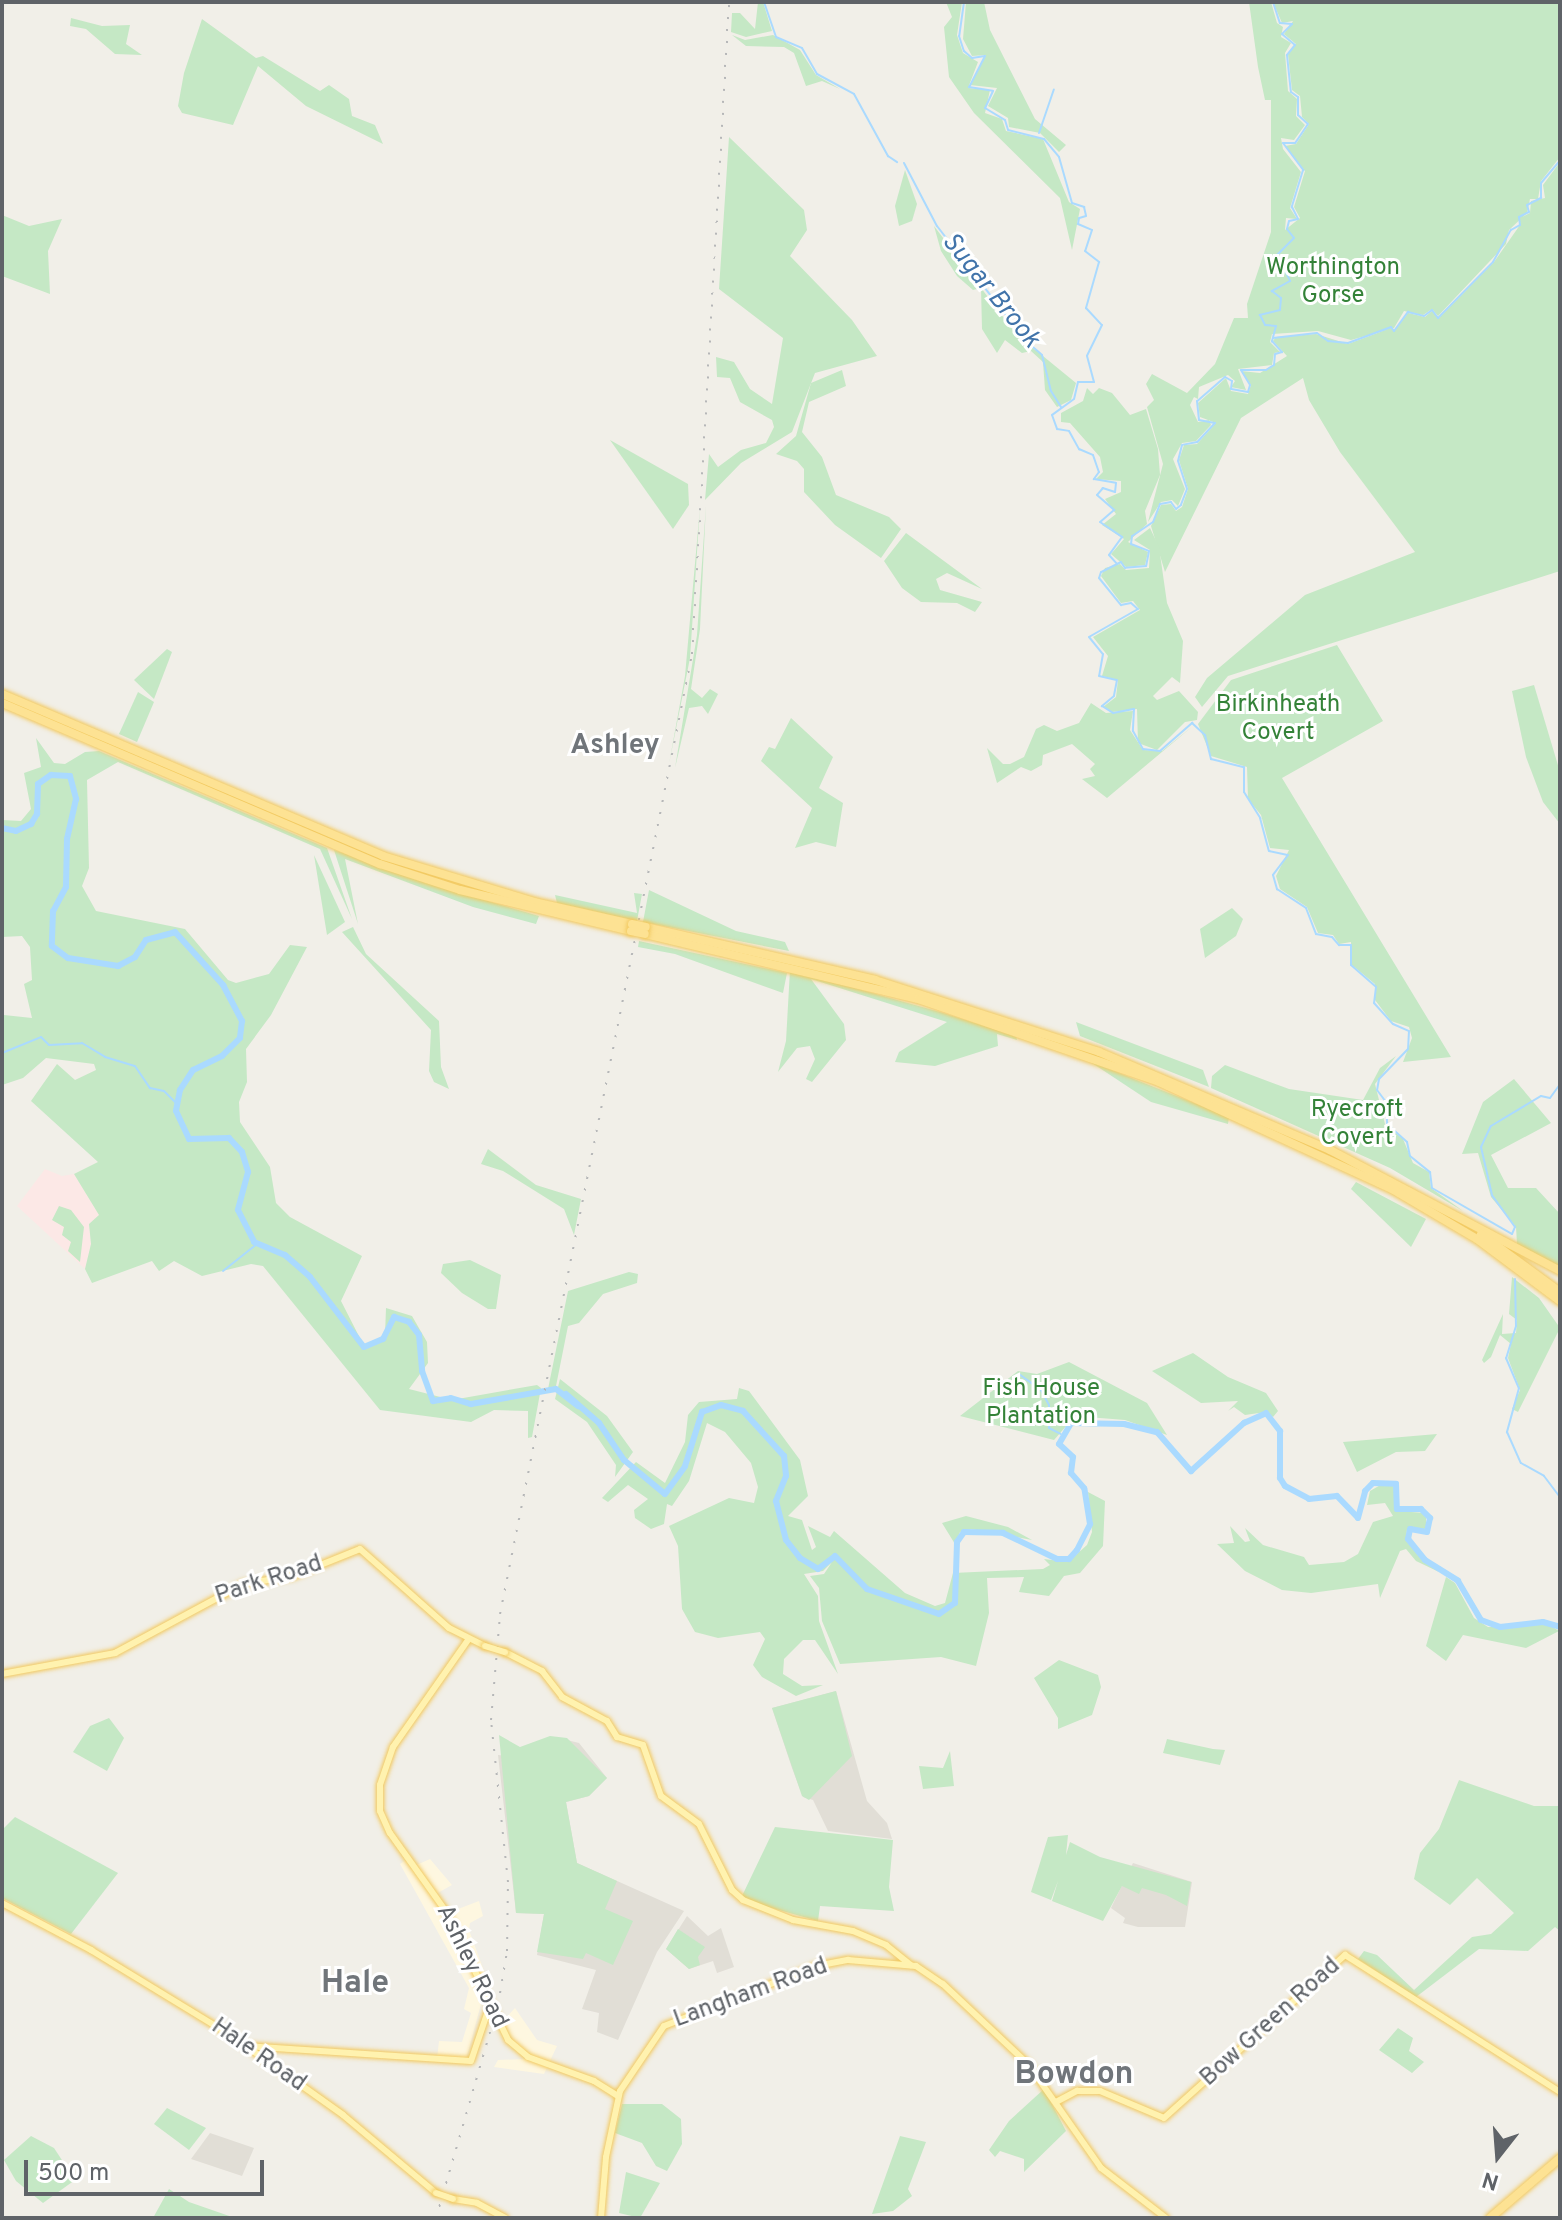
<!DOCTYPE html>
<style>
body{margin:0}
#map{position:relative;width:1562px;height:2220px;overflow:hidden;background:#f1efe8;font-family:Overpass,sans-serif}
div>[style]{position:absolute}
.commercial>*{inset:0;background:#fef7e0}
.education>*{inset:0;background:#e1ded6}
.medical>*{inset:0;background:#fce8e6}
.green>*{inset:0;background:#c5e8c5}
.stream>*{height:2px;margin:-1px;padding:0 1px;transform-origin:1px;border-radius:1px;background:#aadaff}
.river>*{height:6px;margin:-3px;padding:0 3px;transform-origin:3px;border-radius:3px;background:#aadaff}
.roads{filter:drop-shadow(0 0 2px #f2c960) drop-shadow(0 0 2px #f2c960)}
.major>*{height:6px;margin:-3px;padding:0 3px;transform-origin:3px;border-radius:3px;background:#fff2af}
.highway>*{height:8px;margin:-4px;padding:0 4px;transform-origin:4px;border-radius:4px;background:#fde293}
.rail>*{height:2px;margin-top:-1px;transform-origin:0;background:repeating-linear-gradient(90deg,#b6b7b8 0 2px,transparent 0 12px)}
.bridges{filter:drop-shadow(0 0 2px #f2c960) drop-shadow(0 0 2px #f2c960)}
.major-bridge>*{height:6px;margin:-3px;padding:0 3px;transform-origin:3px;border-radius:3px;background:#fff2af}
.highway-bridge>*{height:8px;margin:-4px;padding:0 4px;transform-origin:4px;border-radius:4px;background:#fde293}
span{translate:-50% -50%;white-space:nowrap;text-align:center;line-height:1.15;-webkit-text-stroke:6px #fff;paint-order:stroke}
.park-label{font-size:24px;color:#348238}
.street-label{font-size:24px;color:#5f6368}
.water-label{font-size:26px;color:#4174aa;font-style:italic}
.quarter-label{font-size:28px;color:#70757a;font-weight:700}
.district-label{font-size:32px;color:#70757a;font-weight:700}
.frame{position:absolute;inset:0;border:4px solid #5f6368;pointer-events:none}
.north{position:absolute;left:1458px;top:2116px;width:80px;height:80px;-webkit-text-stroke:6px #fff;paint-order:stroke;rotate:197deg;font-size:22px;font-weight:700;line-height:32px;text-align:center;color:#5f6368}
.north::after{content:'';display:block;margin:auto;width:28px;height:36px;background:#5f6368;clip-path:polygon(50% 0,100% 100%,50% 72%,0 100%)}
.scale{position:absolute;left:24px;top:2160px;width:240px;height:36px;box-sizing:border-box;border:4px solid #5f6368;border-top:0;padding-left:10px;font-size:24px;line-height:28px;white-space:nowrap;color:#5f6368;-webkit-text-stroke:6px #fff;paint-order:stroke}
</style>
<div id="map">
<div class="commercial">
<i style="clip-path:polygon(430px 1859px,452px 1885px,434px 1895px,445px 1914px,479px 1901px,483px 1916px,470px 1923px,469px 1930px,496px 2004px,483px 1997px,466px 2059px,437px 2059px,439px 2041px,462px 2042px,471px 2013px,464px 2009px,469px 1988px,400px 1864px,406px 1860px,412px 1867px)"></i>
<i style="clip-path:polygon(515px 2008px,537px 2040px,557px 2046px,544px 2074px,494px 2067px,498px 2060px,526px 2059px,502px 2022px)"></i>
</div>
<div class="education">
<i style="clip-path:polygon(836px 1691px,867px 1801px,887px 1823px,892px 1839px,828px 1831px,813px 1800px,803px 1797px,792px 1768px,772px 1708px)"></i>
<i style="clip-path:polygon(555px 1737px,579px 1743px,607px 1778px,589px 1796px,566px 1802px,577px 1863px,684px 1911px,657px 1952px,618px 2040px,597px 2032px,599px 2013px,582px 2009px,596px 1970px,537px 1955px,544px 1914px,516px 1913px,498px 1755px,524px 1757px)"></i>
<i style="clip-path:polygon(1133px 1863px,1192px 1882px,1185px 1927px,1138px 1927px,1123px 1923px,1125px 1918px,1111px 1908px)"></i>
<i style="clip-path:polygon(687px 1916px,708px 1936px,721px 1928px,734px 1967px,717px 1973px,713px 1961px,689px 1969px,666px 1949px)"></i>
<i style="clip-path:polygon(210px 2133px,254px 2148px,242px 2176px,191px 2159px)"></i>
</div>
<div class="medical">
<i style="clip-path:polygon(45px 1169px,62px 1176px,74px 1174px,99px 1215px,89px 1224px,91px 1244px,85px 1269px,17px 1206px)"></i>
</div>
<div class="green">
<i style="clip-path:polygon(758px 2px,763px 2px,772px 31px,746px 37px,731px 32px,732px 13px,740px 13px,755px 29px)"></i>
<i style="clip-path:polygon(946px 2px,962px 2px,957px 35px,963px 53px,978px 62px,968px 88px,990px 90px,985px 113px,1002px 119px,1006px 131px,1043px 139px,1069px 202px,1080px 209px,1072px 250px,1060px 198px,974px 113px,949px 77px,944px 27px,952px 17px)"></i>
<i style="clip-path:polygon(966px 2px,984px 2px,990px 30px,1035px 119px,1066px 145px,1059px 152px,1040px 133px,1009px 127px,1008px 118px,988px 106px,997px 88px,970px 85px,986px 55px,972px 56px,963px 39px)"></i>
<i style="clip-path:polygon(1249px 2px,1271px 2px,1277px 23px,1283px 27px,1281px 37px,1291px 43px,1285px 53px,1288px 91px,1297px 99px,1296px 116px,1305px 125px,1294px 140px,1281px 138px,1283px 149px,1301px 172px,1290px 208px,1297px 219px,1286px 218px,1285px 230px,1300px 218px,1294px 207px,1305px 171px,1285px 146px,1296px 144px,1309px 124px,1302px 117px,1300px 96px,1292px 90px,1288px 54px,1296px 44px,1284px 34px,1293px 21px,1282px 23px,1273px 2px,1560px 2px,1560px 157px,1541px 181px,1538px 199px,1530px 199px,1527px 213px,1509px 230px,1506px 244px,1438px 316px,1432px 309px,1423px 315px,1404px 311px,1394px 328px,1351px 340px,1318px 331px,1272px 334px,1270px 342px,1280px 352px,1274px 353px,1272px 365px,1238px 369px,1246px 390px,1231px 387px,1235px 381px,1228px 375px,1199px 387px,1198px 399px,1194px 397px,1190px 405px,1198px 422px,1209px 420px,1211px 425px,1196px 441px,1182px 443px,1173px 459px,1185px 489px,1178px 506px,1172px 500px,1161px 502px,1148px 522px,1163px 464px,1147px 407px,1154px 400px,1146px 384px,1152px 374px,1187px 393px,1215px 364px,1234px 318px,1248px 318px,1247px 304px,1271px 232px,1271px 100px,1265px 100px,1258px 67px)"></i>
<i style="clip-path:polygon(71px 18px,102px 26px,130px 25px,126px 44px,142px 55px,115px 54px,86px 29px,70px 26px)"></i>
<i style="clip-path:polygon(202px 19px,256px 58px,263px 56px,320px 91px,329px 85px,349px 99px,352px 116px,375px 125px,383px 144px,306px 106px,258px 66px,233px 125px,182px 113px,178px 106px,184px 73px)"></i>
<i style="clip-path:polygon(732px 35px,745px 40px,773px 35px,800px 50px,816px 75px,840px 89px,822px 81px,806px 86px,794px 53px,784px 47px,746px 46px)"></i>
<i style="clip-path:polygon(729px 137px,804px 210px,807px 230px,790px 256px,852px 320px,877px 356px,815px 373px,792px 432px,741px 463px,705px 500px,709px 454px,718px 467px,741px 450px,766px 443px,774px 427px,772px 420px,740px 402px,730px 378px,717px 377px,716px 357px,734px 362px,750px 389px,772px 404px,783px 338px,719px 289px)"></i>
<i style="clip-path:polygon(1560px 162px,1560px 571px,1228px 676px,1202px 707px,1195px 697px,1207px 678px,1305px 595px,1415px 552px,1340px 452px,1309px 400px,1303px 378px,1241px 418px,1165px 572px,1151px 526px,1161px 505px,1171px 504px,1176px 511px,1182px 507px,1188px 489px,1179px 460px,1184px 445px,1197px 444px,1216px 423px,1200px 417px,1198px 403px,1226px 378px,1231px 391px,1248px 394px,1251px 385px,1241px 371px,1260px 373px,1287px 356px,1273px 341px,1276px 337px,1316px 334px,1348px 344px,1391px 328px,1394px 331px,1408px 313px,1425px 317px,1432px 311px,1439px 318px,1494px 262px,1520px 225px,1520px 218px,1530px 213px,1531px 201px,1545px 198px,1543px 185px)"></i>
<i style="clip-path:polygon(905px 170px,917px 204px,912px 221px,899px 226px,895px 206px)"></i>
<i style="clip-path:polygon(2px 215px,29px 226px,62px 219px,48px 251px,50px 294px,2px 276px)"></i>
<i style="clip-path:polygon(934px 226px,1016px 334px,1076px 383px,1071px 400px,1057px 407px,1045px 390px,1043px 362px,1031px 351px,1022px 353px,1005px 340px,997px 353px,982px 329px,981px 288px,973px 290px,957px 276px,941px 251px)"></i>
<i style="clip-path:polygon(842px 370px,846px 386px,809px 402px,802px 432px,822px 457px,836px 495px,889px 517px,901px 529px,881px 558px,835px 525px,804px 492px,804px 469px,797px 461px,776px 454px,796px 436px,811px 383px)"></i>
<i style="clip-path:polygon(1087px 388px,1093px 394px,1099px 388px,1112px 393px,1130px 415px,1146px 409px,1158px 449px,1160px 475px,1145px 511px,1147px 524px,1128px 542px,1148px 552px,1145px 565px,1126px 567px,1111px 554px,1124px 539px,1102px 525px,1116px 514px,1105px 499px,1121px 492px,1121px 481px,1096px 479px,1103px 472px,1100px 457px,1070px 423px,1061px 422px,1061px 413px,1083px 401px)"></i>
<i style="clip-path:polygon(610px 440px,688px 484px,689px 505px,673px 529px)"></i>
<i style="clip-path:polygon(706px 505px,700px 629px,691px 689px,702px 698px,710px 689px,718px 694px,708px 714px,702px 706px,689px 708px,675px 768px,697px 635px)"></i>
<i style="clip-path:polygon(700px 507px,690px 658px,669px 764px,685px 676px)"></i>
<i style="clip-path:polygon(1150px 528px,1159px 547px,1167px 603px,1183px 641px,1180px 683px,1172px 677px,1153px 696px,1157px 700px,1179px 691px,1198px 712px,1197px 720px,1185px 722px,1157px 750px,1138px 743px,1137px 709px,1112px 712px,1103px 707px,1116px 697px,1118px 680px,1102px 676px,1108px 656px,1093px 637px,1140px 610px,1133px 601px,1121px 603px,1101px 576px,1105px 568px,1120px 564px,1126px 570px,1149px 568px,1150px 550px,1134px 540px)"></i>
<i style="clip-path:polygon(906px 533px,982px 589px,947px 573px,936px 579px,940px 590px,982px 602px,975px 612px,957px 603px,921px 602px,902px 588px,884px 561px)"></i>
<i style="clip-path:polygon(1337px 645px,1383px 721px,1282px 778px,1451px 1057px,1403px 1062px,1412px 1038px,1409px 1027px,1391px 1021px,1375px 1000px,1375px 984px,1352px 965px,1351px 942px,1339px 944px,1333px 935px,1318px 933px,1307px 907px,1280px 889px,1276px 876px,1289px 850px,1270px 848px,1261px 815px,1248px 799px,1247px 767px,1211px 756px,1198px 724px,1231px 680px)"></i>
<i style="clip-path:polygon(167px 649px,172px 652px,154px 699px,134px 680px)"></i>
<i style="clip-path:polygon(1534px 685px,1560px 772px,1560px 824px,1543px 802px,1526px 757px,1512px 691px)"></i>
<i style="clip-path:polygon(138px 692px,154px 702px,137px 742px,119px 734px)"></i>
<i style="clip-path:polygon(1091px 703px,1106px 713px,1133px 711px,1130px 730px,1143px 750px,1162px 751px,1193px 726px,1107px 798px,1082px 779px,1095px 776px,1090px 769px,1095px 764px,1072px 744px,1043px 755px,1042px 765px,1031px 771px,1021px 767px,997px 783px,987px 748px,1003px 764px,1010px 764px,1024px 757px,1036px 729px,1044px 725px,1057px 731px,1079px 723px)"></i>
<i style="clip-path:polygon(791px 718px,833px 757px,819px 788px,843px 803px,836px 847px,816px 842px,795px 848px,812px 808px,761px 761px,769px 747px,775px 749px)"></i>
<i style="clip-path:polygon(36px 738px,54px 763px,65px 764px,85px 752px,99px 751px,327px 848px,352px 919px,320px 849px,118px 762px,87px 780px,89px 868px,82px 886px,96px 911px,185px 929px,228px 980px,236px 983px,269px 974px,290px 945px,307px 947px,271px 1015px,246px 1049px,247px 1082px,239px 1102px,240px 1122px,270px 1167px,276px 1203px,290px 1217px,362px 1256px,341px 1301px,364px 1346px,385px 1335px,386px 1308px,412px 1316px,427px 1342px,428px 1363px,409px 1389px,452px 1400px,537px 1385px,541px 1388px,532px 1437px,528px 1438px,528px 1411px,494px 1410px,471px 1422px,380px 1410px,263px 1266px,251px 1264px,202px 1276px,174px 1261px,159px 1271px,152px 1261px,92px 1283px,85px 1269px,91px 1244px,89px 1224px,99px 1215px,74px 1174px,98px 1162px,31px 1101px,57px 1064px,75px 1080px,96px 1070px,94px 1064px,46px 1058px,23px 1078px,2px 1085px,4px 1015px,32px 1018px,24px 984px,32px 980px,30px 947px,22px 936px,2px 937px,2px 820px,21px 821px,31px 809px,24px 773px,41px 767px)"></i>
<i style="clip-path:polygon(334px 850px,446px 889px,539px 916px,536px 924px,473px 907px,345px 859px,358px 924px)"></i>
<i style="clip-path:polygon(314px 855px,345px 922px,327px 935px)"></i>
<i style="clip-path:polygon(649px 890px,736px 931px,785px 942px,789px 951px,643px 922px)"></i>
<i style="clip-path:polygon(634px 893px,642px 894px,637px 921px,557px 903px,555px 895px,637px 913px)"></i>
<i style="clip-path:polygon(1232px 908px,1243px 919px,1236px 936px,1205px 958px,1200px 929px)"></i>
<i style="clip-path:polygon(353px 927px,366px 954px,439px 1021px,441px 1067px,449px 1089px,434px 1082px,429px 1071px,431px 1030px,342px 932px)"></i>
<i style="clip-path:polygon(639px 941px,787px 973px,783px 993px,675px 954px,638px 947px)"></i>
<i style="clip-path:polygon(790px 970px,940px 1012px,1016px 1036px,1017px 1040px,997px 1034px,998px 1046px,935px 1066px,895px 1062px,899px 1052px,947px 1022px,811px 979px,844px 1024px,846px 1040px,812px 1082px,806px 1079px,815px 1059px,810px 1046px,797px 1048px,778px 1072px,786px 1041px)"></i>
<i style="clip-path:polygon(1076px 1022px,1203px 1070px,1209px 1087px,1080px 1036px)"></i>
<i style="clip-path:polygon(1396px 1056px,1375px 1084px,1385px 1124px,1403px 1139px,1413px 1163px,1429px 1172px,1431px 1188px,1463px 1211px,1390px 1168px,1211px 1088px,1212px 1076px,1225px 1065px,1289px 1089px,1363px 1100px,1380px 1068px)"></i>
<i style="clip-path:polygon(1089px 1061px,1229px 1117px,1228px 1124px,1151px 1102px)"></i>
<i style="clip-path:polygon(1514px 1079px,1551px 1123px,1491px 1155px,1508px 1188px,1536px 1188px,1560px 1214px,1560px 1267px,1517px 1244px,1516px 1227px,1491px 1197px,1478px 1153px,1462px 1154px,1483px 1102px)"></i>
<i style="clip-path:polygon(488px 1149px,536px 1185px,581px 1199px,574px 1235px,564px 1209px,503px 1171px,481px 1164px)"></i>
<i style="clip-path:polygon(1356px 1182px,1426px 1219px,1411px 1247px,1351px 1189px)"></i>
<i style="clip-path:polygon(59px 1206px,71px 1210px,84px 1227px,80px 1262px,68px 1251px,71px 1242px,62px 1235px,64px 1227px,52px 1220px)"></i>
<i style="clip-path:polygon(470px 1260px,501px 1275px,496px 1309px,488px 1309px,462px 1293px,441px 1273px,443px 1264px)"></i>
<i style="clip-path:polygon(629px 1272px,638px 1274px,637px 1283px,603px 1294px,579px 1323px,568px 1326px,556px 1386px,548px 1389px,568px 1291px)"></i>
<i style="clip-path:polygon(1512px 1277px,1539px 1298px,1560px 1328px,1518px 1412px,1512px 1409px,1520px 1390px,1508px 1358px,1511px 1344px,1500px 1335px,1491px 1357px,1484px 1363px,1482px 1360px,1503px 1314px,1502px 1334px,1516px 1333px,1517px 1320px,1509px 1314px)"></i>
<i style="clip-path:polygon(1193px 1353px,1228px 1377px,1266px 1393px,1278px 1411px,1273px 1417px,1266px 1412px,1245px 1415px,1234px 1407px,1228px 1411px,1238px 1401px,1201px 1403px,1152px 1371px)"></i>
<i style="clip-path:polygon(1069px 1362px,1147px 1403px,1167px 1435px,1125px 1420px,1075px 1416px,1054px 1440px,960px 1416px,1018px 1371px,1037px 1374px)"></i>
<i style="clip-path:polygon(560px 1379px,607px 1416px,633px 1452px,615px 1477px,616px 1465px,587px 1422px,555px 1399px)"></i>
<i style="clip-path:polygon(739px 1388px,749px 1391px,800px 1460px,808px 1496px,788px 1516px,802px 1520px,812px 1550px,816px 1547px,808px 1526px,830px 1537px,834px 1531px,905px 1593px,935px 1606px,945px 1603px,953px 1573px,1043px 1569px,1050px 1565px,1044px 1559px,1068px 1562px,1087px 1545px,1092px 1532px,1088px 1492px,1105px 1501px,1103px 1546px,1080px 1573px,1064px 1576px,1049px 1596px,1019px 1592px,1024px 1577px,987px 1578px,989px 1613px,976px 1666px,941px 1657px,840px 1664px,822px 1621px,819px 1588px,810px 1576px,824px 1574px,832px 1562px,823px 1571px,804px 1574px,818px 1596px,819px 1621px,838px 1674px,815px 1640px,803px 1640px,784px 1659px,783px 1674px,802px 1686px,823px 1685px,796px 1696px,762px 1677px,753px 1665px,765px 1639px,760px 1632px,718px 1638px,695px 1632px,682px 1609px,678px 1546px,669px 1526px,729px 1498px,754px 1503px,758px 1487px,751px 1463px,725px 1432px,707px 1423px,689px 1481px,672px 1506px,667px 1504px,664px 1524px,651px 1529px,635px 1518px,634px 1510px,648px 1499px,628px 1485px,608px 1502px,602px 1498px,636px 1462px,665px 1483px,685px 1442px,688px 1415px,699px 1402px,737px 1399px)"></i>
<i style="clip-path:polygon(1437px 1434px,1425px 1451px,1396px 1452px,1357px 1472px,1343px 1442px)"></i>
<i style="clip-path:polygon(1384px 1483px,1397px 1486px,1396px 1511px,1426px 1513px,1426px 1527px,1423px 1531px,1407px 1529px,1406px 1540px,1439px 1572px,1416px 1561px,1406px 1549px,1400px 1551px,1380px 1598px,1378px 1584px,1311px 1593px,1282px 1590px,1245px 1571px,1217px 1544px,1234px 1543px,1230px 1526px,1245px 1542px,1250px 1541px,1245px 1528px,1263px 1545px,1304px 1557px,1309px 1565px,1344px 1562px,1358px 1554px,1373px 1522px,1393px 1516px,1385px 1503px,1367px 1505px,1370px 1491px)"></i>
<i style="clip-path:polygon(966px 1516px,1008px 1527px,1032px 1540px,971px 1529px,960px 1532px,955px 1544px,942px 1523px)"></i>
<i style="clip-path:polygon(1446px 1577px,1455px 1583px,1474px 1618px,1488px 1627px,1548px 1624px,1559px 1631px,1526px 1648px,1463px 1635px,1446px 1661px,1426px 1646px)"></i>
<i style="clip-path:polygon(1059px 1660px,1098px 1675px,1101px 1687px,1092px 1715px,1058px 1729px,1058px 1718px,1034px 1678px)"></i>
<i style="clip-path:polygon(836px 1691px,852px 1756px,809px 1800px,802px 1796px,772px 1708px)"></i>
<i style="clip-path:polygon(109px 1718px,124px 1738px,107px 1771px,73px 1752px,90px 1726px)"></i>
<i style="clip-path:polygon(499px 1735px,520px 1747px,550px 1736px,567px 1738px,607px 1778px,589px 1796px,566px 1802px,577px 1863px,617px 1881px,605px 1909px,633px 1921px,613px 1965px,586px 1953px,583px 1959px,537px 1952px,544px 1914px,516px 1913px)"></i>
<i style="clip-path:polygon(1167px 1739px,1213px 1749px,1225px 1750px,1220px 1765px,1163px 1753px)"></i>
<i style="clip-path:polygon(950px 1751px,954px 1786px,923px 1789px,919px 1766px,943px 1768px)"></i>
<i style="clip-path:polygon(1459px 1780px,1534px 1806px,1560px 1806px,1560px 1931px,1555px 1927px,1528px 1951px,1479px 1949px,1416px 1997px,1358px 1959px,1364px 1951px,1377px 1955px,1414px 1990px,1472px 1937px,1491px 1934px,1514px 1913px,1477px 1878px,1450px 1905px,1414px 1879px,1420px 1853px,1439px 1829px)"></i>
<i style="clip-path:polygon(15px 1817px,118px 1873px,71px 1934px,2px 1898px,2px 1830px)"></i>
<i style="clip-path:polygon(775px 1827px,893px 1840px,889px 1887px,894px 1911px,820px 1906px,818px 1921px,750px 1902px,742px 1896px)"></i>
<i style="clip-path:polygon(1068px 1835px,1066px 1855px,1070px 1842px,1100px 1857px,1191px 1882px,1187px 1906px,1166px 1895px,1142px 1888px,1139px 1894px,1122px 1886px,1103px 1921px,1052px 1901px,1058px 1881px,1051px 1900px,1031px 1892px,1048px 1837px)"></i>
<i style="clip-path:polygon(678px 1929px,705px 1947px,698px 1957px,700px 1965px,689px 1969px,666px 1949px)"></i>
<i style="clip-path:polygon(1398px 2028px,1413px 2038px,1409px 2051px,1424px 2062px,1412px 2073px,1379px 2050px)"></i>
<i style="clip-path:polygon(1044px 2089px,1066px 2131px,1024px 2172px,1024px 2159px,1000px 2151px,995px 2157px,989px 2150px,1009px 2121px)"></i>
<i style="clip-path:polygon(622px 2104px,662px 2104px,681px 2119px,682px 2144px,667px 2171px,656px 2166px,642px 2143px,615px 2133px)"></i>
<i style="clip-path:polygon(167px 2108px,206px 2128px,189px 2150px,154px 2124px)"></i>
<i style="clip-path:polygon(31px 2136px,54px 2148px,75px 2180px,43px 2203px,16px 2181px,4px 2160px)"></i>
<i style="clip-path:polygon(900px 2136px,926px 2142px,908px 2189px,912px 2196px,893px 2211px,872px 2214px)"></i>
<i style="clip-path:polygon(626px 2172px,660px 2183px,640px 2218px,619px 2213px)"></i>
<i style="clip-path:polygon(169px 2189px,189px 2202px,235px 2218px,153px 2218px)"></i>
</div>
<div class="stream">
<i style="left:764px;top:2px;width:37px;rotate:71deg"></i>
<i style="left:776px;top:37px;width:28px;rotate:23deg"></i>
<i style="left:802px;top:48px;width:30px;rotate:60deg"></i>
<i style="left:817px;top:74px;width:42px;rotate:28.4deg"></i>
<i style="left:854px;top:94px;width:71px;rotate:61.3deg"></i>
<i style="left:888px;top:156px;width:11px;rotate:34deg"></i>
<i style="left:964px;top:2px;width:34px;rotate:98deg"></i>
<i style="left:959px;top:36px;width:16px;rotate:72deg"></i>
<i style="left:964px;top:51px;width:11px;rotate:41deg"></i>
<i style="left:972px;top:58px;width:13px;rotate:-9deg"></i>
<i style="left:985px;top:56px;width:35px;rotate:117deg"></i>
<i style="left:969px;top:87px;width:24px;rotate:9deg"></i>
<i style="left:993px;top:91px;width:19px;rotate:115deg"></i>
<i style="left:985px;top:108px;width:23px;rotate:31deg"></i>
<i style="left:1005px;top:120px;width:10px;rotate:73deg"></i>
<i style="left:1008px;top:130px;width:37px;rotate:14deg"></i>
<i style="left:1044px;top:139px;width:23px;rotate:50deg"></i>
<i style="left:1059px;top:157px;width:48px;rotate:74.2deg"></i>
<i style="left:1072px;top:203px;width:13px;rotate:18deg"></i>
<i style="left:1084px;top:207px;width:9px;rotate:77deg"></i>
<i style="left:1086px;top:216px;width:7px;rotate:164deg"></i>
<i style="left:1079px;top:218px;width:6px;rotate:99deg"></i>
<i style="left:1078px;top:224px;width:15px;rotate:23deg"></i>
<i style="left:1092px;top:230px;width:22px;rotate:108deg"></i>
<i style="left:1085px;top:251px;width:18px;rotate:38deg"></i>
<i style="left:1099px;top:262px;width:48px;rotate:105.8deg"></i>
<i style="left:1086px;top:308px;width:23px;rotate:47deg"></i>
<i style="left:1102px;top:325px;width:34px;rotate:116deg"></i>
<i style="left:1087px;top:356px;width:27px;rotate:75deg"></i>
<i style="left:1094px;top:382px;width:16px;rotate:180deg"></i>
<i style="left:1078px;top:382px;width:17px;rotate:103deg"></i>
<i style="left:1074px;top:399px;width:27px;rotate:144deg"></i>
<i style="left:1052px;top:415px;width:15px;rotate:70deg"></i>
<i style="left:1057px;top:429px;width:12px;rotate:9deg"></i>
<i style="left:1069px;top:431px;width:21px;rotate:61deg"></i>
<i style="left:1079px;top:449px;width:15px;rotate:23deg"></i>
<i style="left:1093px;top:455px;width:18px;rotate:71deg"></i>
<i style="left:1099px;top:472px;width:9px;rotate:126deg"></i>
<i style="left:1094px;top:479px;width:22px;rotate:10deg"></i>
<i style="left:1116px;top:483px;width:9px;rotate:96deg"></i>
<i style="left:1115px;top:492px;width:13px;rotate:-162deg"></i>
<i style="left:1103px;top:488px;width:9px;rotate:131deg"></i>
<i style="left:1097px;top:495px;width:23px;rotate:41deg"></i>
<i style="left:1114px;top:510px;width:18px;rotate:139deg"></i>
<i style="left:1100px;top:522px;width:27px;rotate:34deg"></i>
<i style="left:1122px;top:537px;width:22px;rotate:126deg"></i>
<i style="left:1109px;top:555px;width:12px;rotate:48deg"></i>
<i style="left:1273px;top:2px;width:22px;rotate:72deg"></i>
<i style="left:1280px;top:23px;width:12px;rotate:5deg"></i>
<i style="left:1292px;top:24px;width:14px;rotate:135deg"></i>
<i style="left:1282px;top:34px;width:17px;rotate:40deg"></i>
<i style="left:1295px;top:45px;width:13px;rotate:129deg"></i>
<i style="left:1287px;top:55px;width:37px;rotate:84deg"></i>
<i style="left:1291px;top:92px;width:9px;rotate:36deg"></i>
<i style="left:1298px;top:97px;width:18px;rotate:90deg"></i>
<i style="left:1298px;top:115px;width:13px;rotate:42deg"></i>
<i style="left:1308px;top:124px;width:23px;rotate:124deg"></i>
<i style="left:1295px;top:143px;width:12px;rotate:180deg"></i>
<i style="left:1283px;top:143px;width:34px;rotate:53deg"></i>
<i style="left:1303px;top:170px;width:39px;rotate:107deg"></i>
<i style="left:1292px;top:207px;width:13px;rotate:63deg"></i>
<i style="left:1298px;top:219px;width:9px;rotate:167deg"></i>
<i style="left:1289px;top:221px;width:8px;rotate:104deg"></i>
<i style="left:1287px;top:229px;width:11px;rotate:52deg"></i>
<i style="left:1294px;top:238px;width:24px;rotate:135deg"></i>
<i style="left:1277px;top:255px;width:29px;rotate:63deg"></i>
<i style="left:1290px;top:281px;width:21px;rotate:151deg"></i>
<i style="left:1272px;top:291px;width:11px;rotate:38deg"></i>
<i style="left:1281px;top:298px;width:12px;rotate:95deg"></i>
<i style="left:1280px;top:310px;width:21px;rotate:166deg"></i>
<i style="left:1260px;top:315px;width:11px;rotate:63deg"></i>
<i style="left:1265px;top:325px;width:11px;rotate:5deg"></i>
<i style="left:1276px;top:326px;width:16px;rotate:105deg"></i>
<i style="left:1272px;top:341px;width:15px;rotate:48deg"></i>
<i style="left:1282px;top:352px;width:7px;rotate:164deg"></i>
<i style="left:1275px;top:354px;width:11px;rotate:95deg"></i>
<i style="left:1274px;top:365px;width:9px;rotate:148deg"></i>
<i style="left:1266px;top:370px;width:25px;rotate:180deg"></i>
<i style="left:1241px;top:370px;width:17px;rotate:59deg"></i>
<i style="left:1250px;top:385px;width:7px;rotate:106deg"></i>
<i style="left:1248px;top:392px;width:17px;rotate:-170deg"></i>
<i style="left:1231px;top:389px;width:8px;rotate:-83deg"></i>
<i style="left:1232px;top:381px;width:8px;rotate:-150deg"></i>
<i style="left:1225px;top:377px;width:37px;rotate:139deg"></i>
<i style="left:1197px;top:401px;width:19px;rotate:84deg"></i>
<i style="left:1199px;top:420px;width:16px;rotate:11deg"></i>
<i style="left:1215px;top:423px;width:26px;rotate:133deg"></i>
<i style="left:1197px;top:442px;width:15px;rotate:169deg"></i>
<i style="left:1182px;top:445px;width:16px;rotate:104deg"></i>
<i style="left:1178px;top:461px;width:29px;rotate:72deg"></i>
<i style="left:1187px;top:489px;width:17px;rotate:111deg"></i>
<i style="left:1181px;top:505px;width:6px;rotate:141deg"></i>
<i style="left:1176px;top:509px;width:9px;rotate:-126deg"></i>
<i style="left:1171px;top:502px;width:11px;rotate:170deg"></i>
<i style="left:1160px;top:504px;width:19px;rotate:111deg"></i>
<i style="left:1153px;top:522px;width:25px;rotate:146deg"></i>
<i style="left:1132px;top:536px;width:8px;rotate:97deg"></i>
<i style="left:1131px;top:544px;width:19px;rotate:21deg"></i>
<i style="left:1149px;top:551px;width:15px;rotate:101deg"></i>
<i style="left:1146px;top:566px;width:21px;rotate:175deg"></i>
<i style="left:1125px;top:568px;width:7px;rotate:-124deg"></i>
<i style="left:1121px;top:562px;width:22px;rotate:153deg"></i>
<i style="left:1101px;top:572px;width:6px;rotate:108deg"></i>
<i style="left:1099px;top:578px;width:35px;rotate:51deg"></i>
<i style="left:1121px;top:605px;width:10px;rotate:-11deg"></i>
<i style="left:1131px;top:603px;width:9px;rotate:41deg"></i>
<i style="left:1138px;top:609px;width:56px;rotate:150.3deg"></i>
<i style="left:1089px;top:637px;width:22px;rotate:51deg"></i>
<i style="left:1103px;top:654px;width:22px;rotate:100deg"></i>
<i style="left:1099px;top:676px;width:18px;rotate:13deg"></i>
<i style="left:1117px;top:680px;width:16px;rotate:101deg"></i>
<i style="left:1114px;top:696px;width:16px;rotate:140deg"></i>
<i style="left:1102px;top:706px;width:13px;rotate:32deg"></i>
<i style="left:1113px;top:713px;width:21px;rotate:-11deg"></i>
<i style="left:1134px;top:709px;width:22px;rotate:93deg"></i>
<i style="left:1133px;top:731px;width:21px;rotate:61deg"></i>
<i style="left:1143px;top:749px;width:17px;rotate:7deg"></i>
<i style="left:1160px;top:751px;width:43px;rotate:-41.2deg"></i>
<i style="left:1192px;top:723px;width:18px;rotate:43deg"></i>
<i style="left:1205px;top:735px;width:25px;rotate:76deg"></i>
<i style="left:1211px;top:759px;width:34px;rotate:14deg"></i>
<i style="left:1244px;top:767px;width:25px;rotate:90deg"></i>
<i style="left:1244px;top:792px;width:31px;rotate:58deg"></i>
<i style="left:1260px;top:818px;width:34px;rotate:75deg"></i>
<i style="left:1269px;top:851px;width:19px;rotate:12deg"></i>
<i style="left:1288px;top:855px;width:25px;rotate:127deg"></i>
<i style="left:1273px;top:875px;width:15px;rotate:74deg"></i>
<i style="left:1277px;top:889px;width:35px;rotate:33deg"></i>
<i style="left:1306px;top:908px;width:28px;rotate:69deg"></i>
<i style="left:1316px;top:934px;width:16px;rotate:11deg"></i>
<i style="left:1332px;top:937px;width:11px;rotate:49deg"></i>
<i style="left:1339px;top:945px;width:12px"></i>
<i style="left:1351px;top:945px;width:20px;rotate:90deg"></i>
<i style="left:1351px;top:965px;width:33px;rotate:41deg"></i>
<i style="left:1376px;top:987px;width:16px;rotate:97deg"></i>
<i style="left:1374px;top:1003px;width:28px;rotate:48deg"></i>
<i style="left:1393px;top:1024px;width:17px;rotate:24deg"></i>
<i style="left:1409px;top:1031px;width:18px;rotate:93deg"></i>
<i style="left:1408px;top:1049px;width:42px;rotate:134deg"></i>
<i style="left:1379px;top:1079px;width:11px;rotate:100deg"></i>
<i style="left:1377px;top:1090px;width:15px;rotate:53deg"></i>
<i style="left:1386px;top:1102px;width:22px;rotate:87deg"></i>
<i style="left:1387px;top:1124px;width:27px;rotate:42deg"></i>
<i style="left:1407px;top:1142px;width:14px;rotate:78deg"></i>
<i style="left:1410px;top:1156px;width:26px;rotate:39deg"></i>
<i style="left:1430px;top:1172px;width:16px;rotate:83deg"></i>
<i style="left:1432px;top:1188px;width:92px;rotate:29.9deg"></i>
<i style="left:1512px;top:1234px;width:8px;rotate:-67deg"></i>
<i style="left:1515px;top:1227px;width:39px;rotate:-126deg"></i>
<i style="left:1492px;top:1195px;width:49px;rotate:-102.9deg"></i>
<i style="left:1481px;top:1147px;width:23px;rotate:-65deg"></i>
<i style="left:1491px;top:1126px;width:58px;rotate:-31deg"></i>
<i style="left:1541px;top:1096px;width:9px;rotate:13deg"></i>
<i style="left:1550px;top:1098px;width:17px;rotate:-54deg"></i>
<i style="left:1039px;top:133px;width:46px;rotate:-71.2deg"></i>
<i style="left:904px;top:163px;width:71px;rotate:62.4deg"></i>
<i style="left:937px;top:226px;width:145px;rotate:52.3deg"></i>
<i style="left:1026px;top:341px;width:21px;rotate:41deg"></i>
<i style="left:1042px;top:355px;width:37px;rotate:76deg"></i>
<i style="left:1051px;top:391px;width:19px;rotate:58deg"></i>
<i style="left:1273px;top:338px;width:44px;rotate:-6.5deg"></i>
<i style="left:1317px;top:333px;width:14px;rotate:36deg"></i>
<i style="left:1328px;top:341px;width:20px;rotate:6deg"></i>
<i style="left:1348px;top:343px;width:46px;rotate:-20.4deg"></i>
<i style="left:1391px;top:327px;width:5px;rotate:53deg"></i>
<i style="left:1394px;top:331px;width:24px;rotate:-54deg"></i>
<i style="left:1408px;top:312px;width:16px;rotate:14deg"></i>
<i style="left:1424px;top:316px;width:10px;rotate:-37deg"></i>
<i style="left:1432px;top:310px;width:10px;rotate:53deg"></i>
<i style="left:1438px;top:318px;width:78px;rotate:-45.5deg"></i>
<i style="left:1493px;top:262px;width:37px;rotate:-61deg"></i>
<i style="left:1511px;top:230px;width:10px;rotate:-29deg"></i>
<i style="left:1520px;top:225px;width:8px;rotate:-97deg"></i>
<i style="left:1519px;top:217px;width:11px;rotate:-27deg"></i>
<i style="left:1529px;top:212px;width:7px;rotate:-106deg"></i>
<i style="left:1527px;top:205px;width:16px;rotate:-27deg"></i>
<i style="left:1541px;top:198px;width:15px;rotate:-90deg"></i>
<i style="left:1541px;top:183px;width:30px;rotate:-50deg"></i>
<i style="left:2px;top:1053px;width:42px;rotate:-22.3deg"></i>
<i style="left:41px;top:1037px;width:11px;rotate:45deg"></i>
<i style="left:49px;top:1045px;width:33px;rotate:-3deg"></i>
<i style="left:82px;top:1043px;width:27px;rotate:31deg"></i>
<i style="left:105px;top:1057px;width:31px;rotate:17deg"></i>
<i style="left:135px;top:1066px;width:27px;rotate:56deg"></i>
<i style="left:150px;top:1088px;width:14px;rotate:12deg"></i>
<i style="left:164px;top:1091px;width:17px;rotate:45deg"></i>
<i style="left:223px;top:1271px;width:43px;rotate:-38.5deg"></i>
<i style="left:1515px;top:1279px;width:47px;rotate:88.8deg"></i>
<i style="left:1516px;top:1326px;width:34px;rotate:107deg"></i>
<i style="left:1506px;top:1358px;width:33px;rotate:67deg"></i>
<i style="left:1519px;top:1388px;width:46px;rotate:105.3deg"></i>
<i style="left:1507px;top:1432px;width:34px;rotate:66deg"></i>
<i style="left:1521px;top:1463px;width:26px;rotate:29deg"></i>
<i style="left:1544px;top:1476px;width:26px;rotate:53deg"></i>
<i style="left:1019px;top:1374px;width:27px;rotate:36deg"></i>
<i style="left:1041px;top:1390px;width:17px;rotate:62deg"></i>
<i style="left:1049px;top:1405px;width:23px;rotate:90deg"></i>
<i style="left:1049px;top:1428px;width:13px;rotate:27deg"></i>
</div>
<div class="river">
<i style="left:2px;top:828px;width:14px;rotate:12deg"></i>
<i style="left:16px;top:831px;width:17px;rotate:-25deg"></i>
<i style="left:31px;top:824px;width:12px;rotate:-59deg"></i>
<i style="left:37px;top:814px;width:30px;rotate:-88deg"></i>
<i style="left:38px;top:784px;width:16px;rotate:-35deg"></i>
<i style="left:51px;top:775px;width:19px;rotate:3deg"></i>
<i style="left:70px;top:776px;width:24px;rotate:75deg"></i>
<i style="left:76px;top:799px;width:41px;rotate:102.7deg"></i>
<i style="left:67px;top:839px;width:48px;rotate:91.2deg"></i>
<i style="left:66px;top:887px;width:27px;rotate:118deg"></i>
<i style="left:53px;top:911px;width:35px;rotate:92deg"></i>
<i style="left:52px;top:946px;width:20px;rotate:37deg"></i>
<i style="left:68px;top:958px;width:51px;rotate:9.1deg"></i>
<i style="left:118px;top:966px;width:19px;rotate:-28deg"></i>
<i style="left:135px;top:957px;width:20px;rotate:-57deg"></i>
<i style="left:146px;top:940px;width:30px;rotate:-15deg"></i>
<i style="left:175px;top:932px;width:72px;rotate:47.8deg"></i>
<i style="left:223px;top:985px;width:41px;rotate:62.2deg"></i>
<i style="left:242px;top:1021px;width:17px;rotate:97deg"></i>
<i style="left:240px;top:1038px;width:25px;rotate:135deg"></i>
<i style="left:222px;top:1056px;width:32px;rotate:154deg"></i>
<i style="left:193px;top:1070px;width:24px;rotate:123deg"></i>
<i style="left:180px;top:1090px;width:21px;rotate:101deg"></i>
<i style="left:176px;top:1111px;width:31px;rotate:65deg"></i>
<i style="left:189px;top:1139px;width:40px;rotate:-1.4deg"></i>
<i style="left:229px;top:1138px;width:19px;rotate:47deg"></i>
<i style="left:242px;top:1152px;width:21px;rotate:73deg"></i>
<i style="left:248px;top:1172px;width:39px;rotate:105deg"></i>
<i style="left:238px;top:1210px;width:36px;rotate:63deg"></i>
<i style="left:254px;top:1242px;width:34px;rotate:23deg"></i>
<i style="left:285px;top:1255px;width:33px;rotate:41deg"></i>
<i style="left:310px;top:1277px;width:88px;rotate:52.4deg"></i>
<i style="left:364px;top:1347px;width:21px;rotate:-23deg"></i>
<i style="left:383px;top:1339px;width:25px;rotate:-63deg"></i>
<i style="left:394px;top:1317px;width:16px;rotate:18deg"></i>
<i style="left:409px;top:1322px;width:16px;rotate:52deg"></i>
<i style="left:419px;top:1335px;width:36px;rotate:85deg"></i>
<i style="left:422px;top:1371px;width:32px;rotate:70deg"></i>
<i style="left:433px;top:1401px;width:18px;rotate:-9deg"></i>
<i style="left:451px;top:1398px;width:21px;rotate:17deg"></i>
<i style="left:471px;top:1404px;width:86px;rotate:-10deg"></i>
<i style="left:556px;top:1389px;width:28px;rotate:38deg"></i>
<i style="left:566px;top:1394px;width:44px;rotate:41.3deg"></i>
<i style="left:599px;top:1423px;width:45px;rotate:56deg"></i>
<i style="left:624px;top:1460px;width:53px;rotate:39.7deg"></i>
<i style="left:665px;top:1494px;width:34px;rotate:-54deg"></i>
<i style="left:685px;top:1466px;width:57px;rotate:-72.5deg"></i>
<i style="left:702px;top:1412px;width:20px;rotate:-20deg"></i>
<i style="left:721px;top:1405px;width:23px;rotate:15deg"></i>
<i style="left:743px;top:1411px;width:61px;rotate:47.7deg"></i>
<i style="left:784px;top:1456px;width:20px;rotate:84deg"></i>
<i style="left:786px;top:1476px;width:27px;rotate:112deg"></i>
<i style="left:776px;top:1501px;width:40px;rotate:75.6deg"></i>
<i style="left:786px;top:1540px;width:23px;rotate:52deg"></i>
<i style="left:800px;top:1558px;width:21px;rotate:31deg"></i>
<i style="left:818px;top:1569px;width:21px;rotate:-37deg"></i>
<i style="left:835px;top:1556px;width:46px;rotate:45.9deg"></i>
<i style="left:867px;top:1589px;width:76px;rotate:19.1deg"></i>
<i style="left:939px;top:1614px;width:19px;rotate:-35deg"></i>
<i style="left:955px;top:1603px;width:61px;rotate:-88.1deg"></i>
<i style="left:957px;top:1542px;width:12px;rotate:-55deg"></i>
<i style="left:964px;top:1532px;width:39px;rotate:1deg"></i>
<i style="left:1003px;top:1533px;width:60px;rotate:25.7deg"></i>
<i style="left:1057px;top:1559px;width:12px"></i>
<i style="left:1069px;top:1559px;width:12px;rotate:-48deg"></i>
<i style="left:1077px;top:1550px;width:29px;rotate:-63deg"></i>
<i style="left:1090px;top:1524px;width:36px;rotate:-99deg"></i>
<i style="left:1084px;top:1488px;width:20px;rotate:-131deg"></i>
<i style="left:1071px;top:1473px;width:16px;rotate:-83deg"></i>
<i style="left:1073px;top:1457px;width:19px;rotate:-137deg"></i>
<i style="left:1059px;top:1444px;width:24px;rotate:-60deg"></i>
<i style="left:1071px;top:1423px;width:53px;rotate:1.1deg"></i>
<i style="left:1124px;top:1424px;width:34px;rotate:14deg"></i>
<i style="left:1157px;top:1432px;width:52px;rotate:48.9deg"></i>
<i style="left:1191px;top:1471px;width:72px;rotate:-42.2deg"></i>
<i style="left:1244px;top:1423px;width:24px;rotate:-24deg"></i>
<i style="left:1266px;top:1413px;width:23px;rotate:52deg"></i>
<i style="left:1280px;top:1431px;width:47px;rotate:90deg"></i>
<i style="left:1280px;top:1478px;width:9px;rotate:58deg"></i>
<i style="left:1285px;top:1486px;width:27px;rotate:28deg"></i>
<i style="left:1309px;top:1499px;width:28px;rotate:-6deg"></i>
<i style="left:1337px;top:1496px;width:30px;rotate:46deg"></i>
<i style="left:1358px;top:1518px;width:28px;rotate:-75deg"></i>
<i style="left:1365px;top:1491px;width:11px;rotate:-45deg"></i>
<i style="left:1373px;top:1483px;width:23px;rotate:2deg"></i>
<i style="left:1396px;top:1484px;width:25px;rotate:88deg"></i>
<i style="left:1397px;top:1509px;width:24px"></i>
<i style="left:1421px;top:1509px;width:13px;rotate:45deg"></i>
<i style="left:1430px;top:1518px;width:14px;rotate:102deg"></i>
<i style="left:1427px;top:1532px;width:17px;rotate:-170deg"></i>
<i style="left:1410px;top:1529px;width:10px;rotate:101deg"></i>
<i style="left:1408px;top:1539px;width:27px;rotate:51deg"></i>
<i style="left:1425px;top:1560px;width:39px;rotate:32deg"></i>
<i style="left:1458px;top:1581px;width:45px;rotate:59.5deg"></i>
<i style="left:1481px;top:1620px;width:20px;rotate:20deg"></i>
<i style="left:1500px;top:1627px;width:43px;rotate:-6.6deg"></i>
<i style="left:1543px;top:1622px;width:18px;rotate:16deg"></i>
</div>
<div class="roads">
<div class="major">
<i style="left:468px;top:1640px;width:131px;rotate:125deg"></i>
<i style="left:393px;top:1747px;width:40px;rotate:108.9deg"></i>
<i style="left:380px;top:1785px;width:26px;rotate:90deg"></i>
<i style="left:380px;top:1811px;width:24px;rotate:66deg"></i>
<i style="left:390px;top:1833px;width:98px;rotate:54.5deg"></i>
<i style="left:447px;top:1913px;width:141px;rotate:64.3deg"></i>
<i style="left:508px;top:2040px;width:26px;rotate:40deg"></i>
<i style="left:528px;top:2057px;width:70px;rotate:20deg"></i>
<i style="left:594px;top:2081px;width:28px;rotate:32deg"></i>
<i style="left:505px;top:1652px;width:42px;rotate:27.2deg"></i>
<i style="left:542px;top:1671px;width:33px;rotate:52deg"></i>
<i style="left:562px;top:1697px;width:51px;rotate:28.1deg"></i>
<i style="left:607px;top:1721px;width:19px;rotate:58deg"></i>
<i style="left:617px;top:1737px;width:27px;rotate:17deg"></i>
<i style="left:643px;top:1745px;width:54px;rotate:70.6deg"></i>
<i style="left:661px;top:1796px;width:47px;rotate:36.4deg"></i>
<i style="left:699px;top:1824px;width:74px;rotate:63.4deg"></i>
<i style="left:732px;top:1890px;width:15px;rotate:42deg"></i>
<i style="left:743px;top:1900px;width:54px;rotate:21.8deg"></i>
<i style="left:793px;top:1920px;width:61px;rotate:10.4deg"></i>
<i style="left:853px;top:1931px;width:36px;rotate:23deg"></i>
<i style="left:886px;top:1945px;width:32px;rotate:39deg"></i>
<i style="left:2px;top:1674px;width:115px;rotate:-10.5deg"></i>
<i style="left:115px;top:1653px;width:145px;rotate:-28.3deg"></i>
<i style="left:243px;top:1584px;width:51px;rotate:-9.1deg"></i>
<i style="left:293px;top:1576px;width:72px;rotate:-21.9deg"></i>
<i style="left:360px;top:1549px;width:119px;rotate:41.6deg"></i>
<i style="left:449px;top:1628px;width:40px;rotate:26.6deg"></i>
<i style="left:2px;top:1903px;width:101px;rotate:27.8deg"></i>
<i style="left:91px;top:1950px;width:165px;rotate:31.4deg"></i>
<i style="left:232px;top:2036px;width:136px;rotate:35.4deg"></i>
<i style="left:343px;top:2115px;width:121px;rotate:40deg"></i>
<i style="left:245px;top:2046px;width:226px;rotate:3.8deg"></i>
<i style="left:471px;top:2061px;width:59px;rotate:-71.3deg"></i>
<i style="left:1056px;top:2102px;width:24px;rotate:-28deg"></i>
<i style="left:1077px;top:2091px;width:23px"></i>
<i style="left:1100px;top:2091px;width:69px;rotate:22.9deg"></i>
<i style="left:1164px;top:2118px;width:244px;rotate:-42deg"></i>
<i style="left:1345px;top:1955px;width:255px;rotate:32.5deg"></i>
<i style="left:453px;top:2199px;width:24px;rotate:9deg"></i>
<i style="left:477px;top:2203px;width:32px;rotate:28deg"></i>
<i style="left:601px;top:2218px;width:61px;rotate:-85.3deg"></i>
<i style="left:606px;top:2157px;width:67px;rotate:-78deg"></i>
<i style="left:620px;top:2091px;width:78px;rotate:-55.9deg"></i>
<i style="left:664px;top:2026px;width:163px;rotate:-21.5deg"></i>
<i style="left:816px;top:1966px;width:33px;rotate:-11deg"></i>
<i style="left:848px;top:1960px;width:68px;rotate:5deg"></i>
<i style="left:916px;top:1966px;width:32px;rotate:34deg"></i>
<i style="left:943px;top:1984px;width:117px;rotate:43.3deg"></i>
<i style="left:1028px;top:2064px;width:127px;rotate:54.9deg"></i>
<i style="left:1101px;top:2168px;width:82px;rotate:37.6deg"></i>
</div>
<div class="highway">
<i style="left:2px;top:694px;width:414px;rotate:23deg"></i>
<i style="left:383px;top:856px;width:158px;rotate:16.9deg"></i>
<i style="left:534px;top:902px;width:100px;rotate:12.7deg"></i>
<i style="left:2px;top:703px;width:411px;rotate:23.1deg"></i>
<i style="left:380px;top:864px;width:84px;rotate:18deg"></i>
<i style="left:460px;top:890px;width:176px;rotate:13.5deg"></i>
<i style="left:646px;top:927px;width:235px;rotate:13deg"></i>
<i style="left:875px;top:980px;width:235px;rotate:17.8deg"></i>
<i style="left:1099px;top:1052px;width:251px;rotate:23deg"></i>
<i style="left:1330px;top:1150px;width:260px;rotate:27.7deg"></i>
<i style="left:645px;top:934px;width:281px;rotate:13.4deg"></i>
<i style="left:918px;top:999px;width:255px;rotate:19deg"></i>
<i style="left:1159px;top:1082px;width:256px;rotate:24.7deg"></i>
<i style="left:1392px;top:1189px;width:99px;rotate:30.5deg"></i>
<i style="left:1477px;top:1239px;width:104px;rotate:36.8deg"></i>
<i style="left:1481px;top:1234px;width:98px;rotate:36.3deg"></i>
<i style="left:1490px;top:2218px;width:92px;rotate:-40.6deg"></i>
</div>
</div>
<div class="rail">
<i style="left:436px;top:2218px;width:222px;rotate:-73.8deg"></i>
<i style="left:498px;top:2005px;width:55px;rotate:-80.5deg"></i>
<i style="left:507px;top:1951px;width:69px;rotate:-89.2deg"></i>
<i style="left:508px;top:1882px;width:163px;rotate:-96deg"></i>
<i style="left:491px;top:1720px;width:106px;rotate:-85.1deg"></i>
<i style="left:500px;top:1614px;width:979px;rotate:-78.69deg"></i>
<i style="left:692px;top:654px;width:653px;rotate:-86.75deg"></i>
</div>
<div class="bridges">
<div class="major-bridge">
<i style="left:485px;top:1646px;width:21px;rotate:17deg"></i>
<i style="left:436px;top:2193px;width:18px;rotate:19deg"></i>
</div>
<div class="highway-bridge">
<i style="left:632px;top:924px;width:14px;rotate:12deg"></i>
<i style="left:631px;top:931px;width:14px;rotate:12deg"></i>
</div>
</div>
<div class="park-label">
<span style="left:1333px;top:283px">Worthington<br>Gorse</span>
<span style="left:1278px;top:720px">Birkinheath<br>Covert</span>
<span style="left:1357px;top:1125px">Ryecroft<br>Covert</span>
<span style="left:1041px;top:1404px">Fish House<br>Plantation</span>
</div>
<div class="street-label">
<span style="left:269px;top:1581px;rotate:-18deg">Park Road</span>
<span style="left:471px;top:1967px;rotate:64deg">Ashley Road</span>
<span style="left:751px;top:1994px;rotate:-20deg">Langham Road</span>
<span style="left:1271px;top:2023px;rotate:-42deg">Bow Green Road</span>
<span style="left:258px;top:2056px;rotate:35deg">Hale Road</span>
</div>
<div class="water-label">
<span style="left:990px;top:291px;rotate:51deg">Sugar Brook</span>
</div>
<div class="quarter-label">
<span style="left:615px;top:746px">Ashley</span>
</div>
<div class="district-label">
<span style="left:355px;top:1984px">Hale</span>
<span style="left:1074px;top:2075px">Bowdon</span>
</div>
<div class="frame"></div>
<div class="north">N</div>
<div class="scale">500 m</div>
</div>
